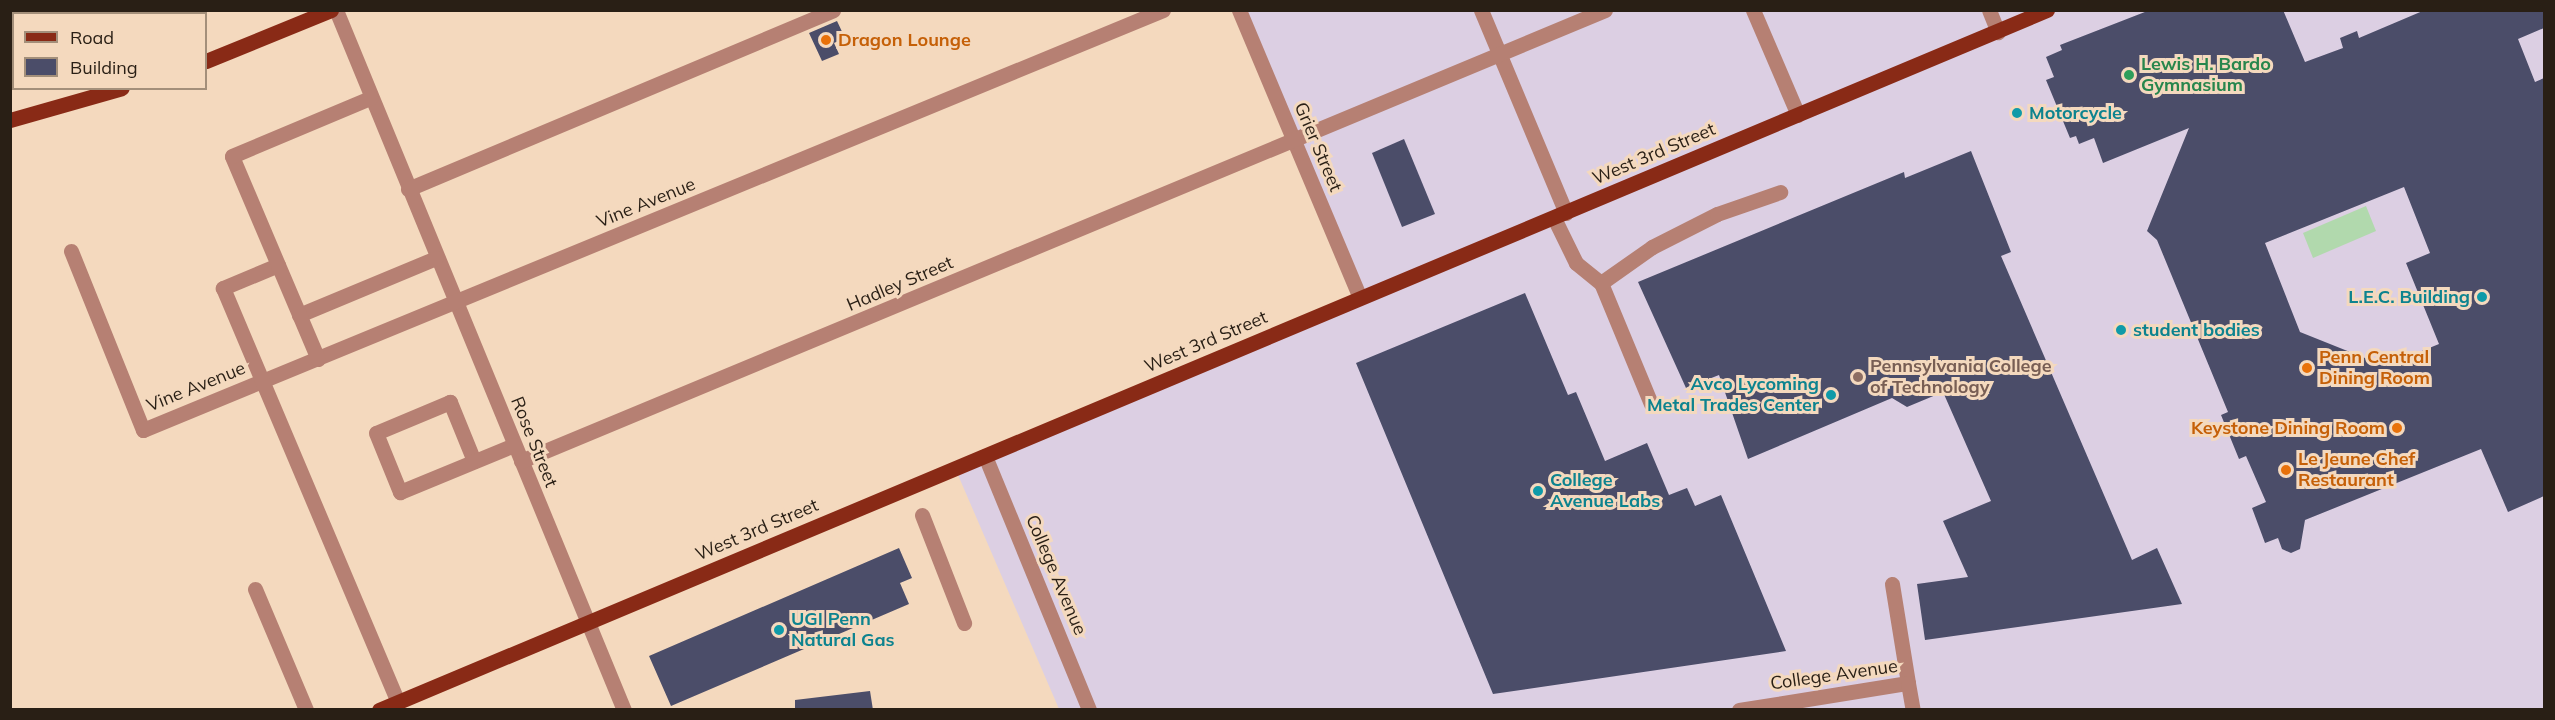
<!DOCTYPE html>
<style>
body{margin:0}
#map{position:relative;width:2555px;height:720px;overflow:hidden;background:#f4d9be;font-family:Mulish,sans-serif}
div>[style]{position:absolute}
.education>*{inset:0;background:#dccfe3}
.green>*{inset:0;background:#b1d9ad}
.building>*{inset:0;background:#4b4d69}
.minor>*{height:15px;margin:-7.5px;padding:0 7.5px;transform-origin:7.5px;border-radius:7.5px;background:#b68073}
.major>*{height:15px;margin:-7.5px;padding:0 7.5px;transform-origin:7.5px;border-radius:7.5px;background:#892a16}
.dots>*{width:16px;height:16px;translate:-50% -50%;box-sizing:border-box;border:3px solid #f4d9be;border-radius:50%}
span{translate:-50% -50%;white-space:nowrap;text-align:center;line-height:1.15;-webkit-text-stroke:6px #f4d9be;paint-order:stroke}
.food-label{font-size:18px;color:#c56008;font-weight:700}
.left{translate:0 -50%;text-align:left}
.right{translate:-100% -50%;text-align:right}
.leisure-label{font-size:18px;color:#27864d;font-weight:700}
.culture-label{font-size:18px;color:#0d838f;font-weight:700}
.street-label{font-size:18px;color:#291f15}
.education-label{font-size:18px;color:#785e54;font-weight:700}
.frame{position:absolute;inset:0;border:12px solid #291f15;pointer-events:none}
.legend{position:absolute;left:12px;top:12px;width:195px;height:78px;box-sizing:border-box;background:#f4d9be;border:2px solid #a38f7a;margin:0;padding:8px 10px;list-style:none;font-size:18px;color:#291f15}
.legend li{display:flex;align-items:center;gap:12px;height:30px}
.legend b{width:30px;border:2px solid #a38f7a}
</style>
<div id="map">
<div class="education">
<i style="clip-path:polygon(1239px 11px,2544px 11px,2544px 709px,1059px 709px,955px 468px,1360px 298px)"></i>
</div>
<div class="green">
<i style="clip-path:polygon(2366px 206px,2376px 231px,2313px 258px,2303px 233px)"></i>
</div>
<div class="building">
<i style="clip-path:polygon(evenodd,2150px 10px,2283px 10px,2305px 62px,2343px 48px,2340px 38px,2357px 31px,2359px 38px,2425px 10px,2544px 10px,2544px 28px,2518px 39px,2535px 82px,2544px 78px,2544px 496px,2508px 512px,2481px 449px,2305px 520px,2300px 549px,2291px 553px,2282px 549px,2278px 538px,2265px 543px,2252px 508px,2266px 502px,2246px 456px,2239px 459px,2221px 415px,2228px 412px,2157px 240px,2147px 231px,2189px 128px,2103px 163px,2094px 138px,2079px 144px,2076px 136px,2070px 138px,2046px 80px,2054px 77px,2046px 57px,2062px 50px,2060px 45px,2150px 10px,2404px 187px,2430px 253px,2406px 263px,2439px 344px,2385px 366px,2300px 332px,2265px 243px,2404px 187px)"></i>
<i style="clip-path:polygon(837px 21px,845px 38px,834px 43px,839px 54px,822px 61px,809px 33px)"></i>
<i style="clip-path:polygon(1404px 139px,1435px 214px,1402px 227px,1372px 153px)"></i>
<i style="clip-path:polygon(1971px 151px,2011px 252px,2001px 256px,2132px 560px,2157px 548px,2182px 604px,1925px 640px,1917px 584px,1968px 577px,1943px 521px,1991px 501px,1943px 392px,1907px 407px,1892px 398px,1748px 459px,1719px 375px,1686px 388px,1638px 282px,1904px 172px,1905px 178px)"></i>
<i style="clip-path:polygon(1525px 293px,1568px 395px,1576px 392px,1605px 461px,1647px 443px,1669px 495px,1687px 488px,1695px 506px,1721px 495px,1786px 651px,1493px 694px,1356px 363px)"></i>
<i style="clip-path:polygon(899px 548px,912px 578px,900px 583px,909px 604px,671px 706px,649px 656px)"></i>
<i style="clip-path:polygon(870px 691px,873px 710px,795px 710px,795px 700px)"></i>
</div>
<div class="minor">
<i style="left:336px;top:10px;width:757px;rotate:67.64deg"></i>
<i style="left:1239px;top:10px;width:312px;rotate:67.2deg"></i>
<i style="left:1481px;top:10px;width:220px;rotate:67.3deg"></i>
<i style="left:1753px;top:10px;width:114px;rotate:66.8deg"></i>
<i style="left:1989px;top:10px;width:24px;rotate:68deg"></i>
<i style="left:408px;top:189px;width:461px;rotate:-22.8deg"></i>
<i style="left:1554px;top:218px;width:50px;rotate:63.9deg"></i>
<i style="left:1576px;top:263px;width:32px;rotate:39deg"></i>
<i style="left:1601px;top:283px;width:131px;rotate:67.5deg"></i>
<i style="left:71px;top:251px;width:193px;rotate:68.1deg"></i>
<i style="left:143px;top:430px;width:1103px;rotate:-22.38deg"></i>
<i style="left:278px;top:265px;width:60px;rotate:157.3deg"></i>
<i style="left:223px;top:288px;width:449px;rotate:67.1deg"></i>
<i style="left:1601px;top:283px;width:62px;rotate:-35.2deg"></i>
<i style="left:1652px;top:247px;width:73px;rotate:-26.9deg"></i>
<i style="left:1717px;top:214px;width:67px;rotate:-19.2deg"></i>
<i style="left:299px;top:315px;width:148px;rotate:-22.6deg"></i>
<i style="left:318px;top:359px;width:220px;rotate:-113deg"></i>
<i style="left:232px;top:156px;width:150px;rotate:-22.8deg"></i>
<i style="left:985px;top:456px;width:274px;rotate:67.7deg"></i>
<i style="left:474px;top:461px;width:64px;rotate:-112.1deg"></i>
<i style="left:450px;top:402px;width:80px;rotate:157.3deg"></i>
<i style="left:376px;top:433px;width:64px;rotate:67.9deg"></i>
<i style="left:400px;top:492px;width:123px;rotate:-22.4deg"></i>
<i style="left:521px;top:461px;width:1174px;rotate:-22.59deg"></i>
<i style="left:922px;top:515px;width:116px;rotate:68.7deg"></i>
<i style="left:1892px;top:584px;width:100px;rotate:80.8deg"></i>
<i style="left:255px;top:589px;width:131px;rotate:67.1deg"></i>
<i style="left:1739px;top:710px;width:171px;rotate:-9.1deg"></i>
<i style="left:1908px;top:683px;width:27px;rotate:80deg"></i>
</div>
<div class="major">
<i style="left:206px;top:61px;width:135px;rotate:-22.2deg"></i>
<i style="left:10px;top:120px;width:116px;rotate:-15.9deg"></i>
<i style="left:379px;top:710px;width:1809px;rotate:-22.77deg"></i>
</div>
<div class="dots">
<i style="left:826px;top:40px;background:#e8710a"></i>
<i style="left:2129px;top:75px;background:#2e9e5b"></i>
<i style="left:2017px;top:113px;background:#0f9aa8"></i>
<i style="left:2482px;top:297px;background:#0f9aa8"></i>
<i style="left:2121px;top:330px;background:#0f9aa8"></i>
<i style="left:2307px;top:368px;background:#e8710a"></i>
<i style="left:1858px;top:377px;background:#8d6e63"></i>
<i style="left:1831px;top:395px;background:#0f9aa8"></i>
<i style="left:2397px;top:428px;background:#e8710a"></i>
<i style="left:2286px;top:470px;background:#e8710a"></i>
<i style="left:1538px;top:491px;background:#0f9aa8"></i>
<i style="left:779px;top:630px;background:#0f9aa8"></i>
</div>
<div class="food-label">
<span class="left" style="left:838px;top:40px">Dragon Lounge</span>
<span class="left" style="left:2319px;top:368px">Penn Central<br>Dining Room</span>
<span class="right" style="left:2385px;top:428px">Keystone Dining Room</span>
<span class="left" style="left:2298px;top:470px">Le Jeune Chef<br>Restaurant</span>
</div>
<div class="leisure-label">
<span class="left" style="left:2141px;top:75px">Lewis H. Bardo<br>Gymnasium</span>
</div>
<div class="culture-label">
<span class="left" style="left:2029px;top:113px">Motorcycle</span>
<span class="right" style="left:2470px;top:297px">L.E.C. Building</span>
<span class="left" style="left:2133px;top:330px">student bodies</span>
<span class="right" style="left:1819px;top:395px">Avco Lycoming<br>Metal Trades Center</span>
<span class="left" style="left:1550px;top:491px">College<br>Avenue Labs</span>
<span class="left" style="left:791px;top:630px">UGI Penn<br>Natural Gas</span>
</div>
<div class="street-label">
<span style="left:1318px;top:147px;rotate:67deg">Grier Street</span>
<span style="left:1654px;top:154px;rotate:-23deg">West 3rd Street</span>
<span style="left:646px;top:203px;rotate:-22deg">Vine Avenue</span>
<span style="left:900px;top:284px;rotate:-23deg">Hadley Street</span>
<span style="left:1206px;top:342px;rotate:-23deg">West 3rd Street</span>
<span style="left:196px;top:387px;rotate:-22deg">Vine Avenue</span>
<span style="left:534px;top:442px;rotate:68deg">Rose Street</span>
<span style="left:757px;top:530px;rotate:-23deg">West 3rd Street</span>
<span style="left:1056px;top:575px;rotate:67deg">College Avenue</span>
<span style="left:1834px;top:675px;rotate:-8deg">College Avenue</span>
</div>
<div class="education-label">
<span class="left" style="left:1870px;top:377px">Pennsylvania College<br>of Technology</span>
</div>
<div class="frame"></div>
<ul class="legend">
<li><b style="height:8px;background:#892a16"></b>Road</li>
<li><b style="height:16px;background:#4b4d69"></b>Building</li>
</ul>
</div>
